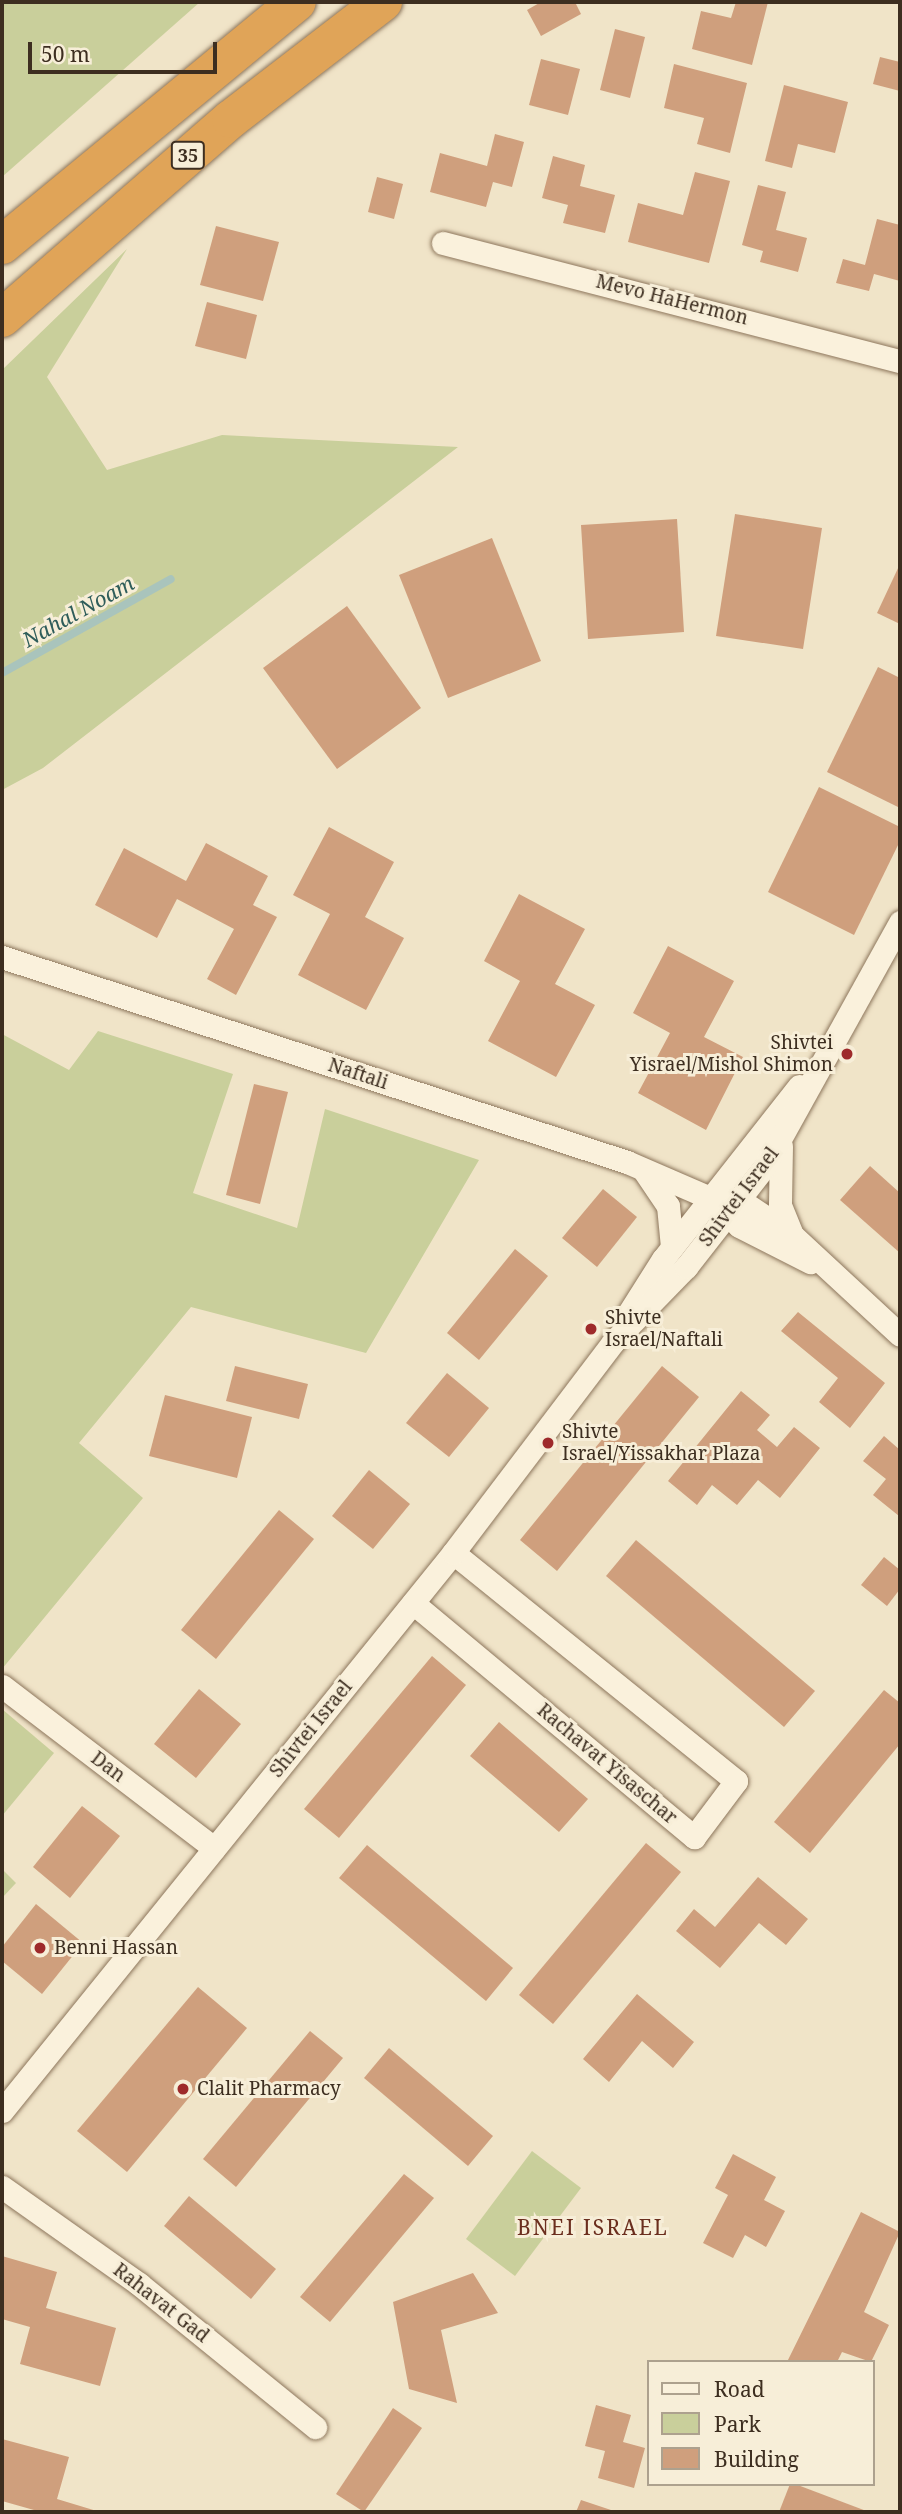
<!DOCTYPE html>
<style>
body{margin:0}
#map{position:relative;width:902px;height:2514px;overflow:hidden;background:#f0e4c8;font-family:"Noto Serif",serif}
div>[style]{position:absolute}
.green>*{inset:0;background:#c9cf9b}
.stream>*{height:8px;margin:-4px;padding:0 4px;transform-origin:4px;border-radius:4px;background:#a9c4bc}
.building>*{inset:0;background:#cf9f7d}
.roads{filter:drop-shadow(0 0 2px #8d765c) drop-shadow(0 0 2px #8d765c)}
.street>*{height:23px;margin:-11.5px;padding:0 11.5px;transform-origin:11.5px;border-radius:11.5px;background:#faf1dc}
.highway>*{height:38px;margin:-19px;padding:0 19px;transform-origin:19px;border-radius:19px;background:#e0a458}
.dots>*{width:19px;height:19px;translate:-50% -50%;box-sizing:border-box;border:4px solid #f7eed8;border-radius:50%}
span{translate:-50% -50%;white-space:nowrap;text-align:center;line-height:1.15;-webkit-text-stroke:6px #f7eed8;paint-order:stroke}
.shield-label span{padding:2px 5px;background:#f7eed8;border:2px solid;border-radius:5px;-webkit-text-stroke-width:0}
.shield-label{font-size:18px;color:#3d2e20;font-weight:700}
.street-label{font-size:19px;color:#3d2e20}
.poi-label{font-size:19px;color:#3d2e20}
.right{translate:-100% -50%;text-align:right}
.left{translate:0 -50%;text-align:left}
.water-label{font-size:21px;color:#2f5d5a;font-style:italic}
.neighbourhood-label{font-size:21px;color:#6b2e1e;letter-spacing:2px}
.frame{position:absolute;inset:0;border:4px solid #3d2e20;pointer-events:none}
.legend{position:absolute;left:647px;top:2360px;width:228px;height:126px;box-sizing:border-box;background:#f7eed8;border:2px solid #ada18e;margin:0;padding:9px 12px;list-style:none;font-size:21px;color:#3d2e20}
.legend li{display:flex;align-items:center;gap:14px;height:35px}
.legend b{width:35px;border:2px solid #ada18e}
.scale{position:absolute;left:28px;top:42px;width:189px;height:32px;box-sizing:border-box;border:4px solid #3d2e20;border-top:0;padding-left:9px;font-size:21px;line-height:24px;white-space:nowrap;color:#3d2e20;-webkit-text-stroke:5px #f7eed8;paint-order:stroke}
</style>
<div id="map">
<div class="green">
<i style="clip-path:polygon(2px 2px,200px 2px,2px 177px)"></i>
<i style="clip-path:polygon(127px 249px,47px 377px,107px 470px,222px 435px,458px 447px,43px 768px,2px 790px,2px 370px)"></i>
<i style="clip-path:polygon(98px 1031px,233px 1074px,193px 1193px,297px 1228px,325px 1109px,479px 1160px,366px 1353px,191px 1307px,79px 1443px,143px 1498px,2px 1669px,2px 1034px,69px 1070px)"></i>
<i style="clip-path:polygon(2px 1709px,54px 1753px,2px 1816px)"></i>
<i style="clip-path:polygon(2px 1869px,16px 1883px,2px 1898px)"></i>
<i style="clip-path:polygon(532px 2151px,581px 2188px,515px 2276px,466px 2239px)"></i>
</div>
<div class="stream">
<i style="left:2px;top:673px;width:193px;rotate:-29.1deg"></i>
</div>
<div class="building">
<i style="clip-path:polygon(541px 2px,575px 2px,581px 14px,541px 36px,527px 10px)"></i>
<i style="clip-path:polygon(736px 2px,768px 2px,752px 65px,692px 49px,701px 11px,731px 18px)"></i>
<i style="clip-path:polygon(615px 29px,645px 37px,630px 98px,600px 90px)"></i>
<i style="clip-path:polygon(880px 57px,900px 62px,900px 91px,873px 84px)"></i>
<i style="clip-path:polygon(541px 59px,580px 69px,568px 115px,529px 105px)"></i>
<i style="clip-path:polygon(674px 64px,747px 83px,730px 153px,697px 144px,704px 118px,664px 108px)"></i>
<i style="clip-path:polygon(784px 85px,848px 102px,835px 153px,798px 144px,792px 168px,765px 161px)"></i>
<i style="clip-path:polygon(495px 134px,524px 142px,512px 187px,493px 182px,486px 207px,430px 192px,440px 153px,487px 166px)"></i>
<i style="clip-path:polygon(553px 156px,585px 165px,580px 186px,615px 195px,605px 233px,563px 223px,568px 205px,542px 198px)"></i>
<i style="clip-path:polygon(695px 172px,730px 181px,709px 263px,628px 242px,638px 203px,683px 215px)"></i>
<i style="clip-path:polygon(377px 177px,403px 184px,394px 219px,368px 212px)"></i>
<i style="clip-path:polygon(758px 185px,786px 192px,776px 230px,807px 238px,798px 272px,760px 262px,763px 251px,742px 245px)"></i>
<i style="clip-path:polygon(877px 219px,900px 225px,900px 281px,874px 274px,869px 291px,836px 283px,843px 259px,865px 265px)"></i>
<i style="clip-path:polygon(216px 226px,279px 242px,263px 301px,200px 285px)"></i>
<i style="clip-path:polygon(207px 302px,257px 315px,246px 359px,195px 346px)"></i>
<i style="clip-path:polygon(735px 514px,822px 528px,803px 649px,716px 636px)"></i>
<i style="clip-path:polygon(677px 519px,684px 632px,588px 639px,581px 525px)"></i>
<i style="clip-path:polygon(492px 538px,541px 661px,448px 698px,399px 575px)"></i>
<i style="clip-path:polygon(900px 564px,900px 624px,877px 613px)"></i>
<i style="clip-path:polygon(347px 606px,421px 708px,337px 769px,263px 668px)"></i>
<i style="clip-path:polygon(878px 667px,900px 678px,900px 808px,827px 772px)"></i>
<i style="clip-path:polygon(819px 787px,900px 827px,900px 841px,854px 935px,768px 892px)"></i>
<i style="clip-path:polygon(329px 827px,394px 862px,365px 917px,404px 938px,366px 1010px,298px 975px,330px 914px,293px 895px)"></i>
<i style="clip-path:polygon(206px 843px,268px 876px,253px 905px,277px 917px,236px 995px,207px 979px,234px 929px,177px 899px,157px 938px,95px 905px,124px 848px,186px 881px)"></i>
<i style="clip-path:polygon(519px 894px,585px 929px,555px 984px,595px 1005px,556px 1077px,488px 1041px,520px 981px,484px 961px)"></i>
<i style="clip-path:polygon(668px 946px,734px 981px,704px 1037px,743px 1057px,706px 1130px,638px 1093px,670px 1033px,633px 1013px)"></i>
<i style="clip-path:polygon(254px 1084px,288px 1092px,260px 1204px,226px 1195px)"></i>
<i style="clip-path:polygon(870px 1166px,900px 1193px,900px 1253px,840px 1200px)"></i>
<i style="clip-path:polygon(603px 1189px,637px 1217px,597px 1267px,562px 1238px)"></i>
<i style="clip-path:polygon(515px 1249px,548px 1276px,479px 1360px,447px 1333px)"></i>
<i style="clip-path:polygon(798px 1312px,885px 1383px,850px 1428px,819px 1402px,838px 1378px,781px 1331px)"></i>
<i style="clip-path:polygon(235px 1366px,308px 1384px,299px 1419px,226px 1401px)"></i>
<i style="clip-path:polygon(662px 1366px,699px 1397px,557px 1571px,520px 1540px)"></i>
<i style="clip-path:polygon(447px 1373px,489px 1408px,449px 1457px,406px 1423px)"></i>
<i style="clip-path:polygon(741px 1391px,770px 1415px,757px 1430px,777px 1447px,794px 1427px,820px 1448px,780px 1498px,758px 1480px,737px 1505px,712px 1485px,697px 1505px,668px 1481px)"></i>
<i style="clip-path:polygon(165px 1395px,252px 1417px,237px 1478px,149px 1456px)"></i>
<i style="clip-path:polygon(884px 1436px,900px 1450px,899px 1516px,873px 1495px,886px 1479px,863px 1461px)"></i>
<i style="clip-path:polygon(369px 1470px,410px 1504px,373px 1549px,332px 1516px)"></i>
<i style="clip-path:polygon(279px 1510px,314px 1539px,216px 1659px,181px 1630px)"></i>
<i style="clip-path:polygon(636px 1540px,815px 1691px,784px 1727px,606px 1576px)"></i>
<i style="clip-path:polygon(884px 1557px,900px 1570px,900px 1589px,887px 1606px,861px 1585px)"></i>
<i style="clip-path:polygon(432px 1656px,466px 1685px,339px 1838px,304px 1809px)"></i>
<i style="clip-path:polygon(199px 1689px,241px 1724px,196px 1778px,154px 1744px)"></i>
<i style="clip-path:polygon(884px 1690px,900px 1703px,900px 1744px,810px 1853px,774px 1822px)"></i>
<i style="clip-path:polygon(499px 1722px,588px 1799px,559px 1832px,470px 1756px)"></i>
<i style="clip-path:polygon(82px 1806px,120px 1836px,70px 1898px,33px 1867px)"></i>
<i style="clip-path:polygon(646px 1843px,681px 1872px,553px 2024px,519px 1995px)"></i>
<i style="clip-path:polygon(367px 1845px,513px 1968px,486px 2001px,339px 1878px)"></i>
<i style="clip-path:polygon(758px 1877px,808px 1919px,786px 1945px,759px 1923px,720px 1968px,676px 1931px,694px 1909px,715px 1927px)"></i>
<i style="clip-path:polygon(36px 1904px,83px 1943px,42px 1994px,2px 1961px,2px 1947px)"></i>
<i style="clip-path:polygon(198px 1987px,247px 2028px,127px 2172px,77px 2131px)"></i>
<i style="clip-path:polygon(637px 1994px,694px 2042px,673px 2068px,642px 2041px,609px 2082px,583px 2059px)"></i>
<i style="clip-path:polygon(310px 2031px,343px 2058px,236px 2187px,203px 2159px)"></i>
<i style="clip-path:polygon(389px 2048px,493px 2136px,468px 2166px,364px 2078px)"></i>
<i style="clip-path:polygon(733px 2154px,776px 2177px,764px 2200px,785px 2211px,766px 2247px,745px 2235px,733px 2258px,703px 2243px,728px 2195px,715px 2188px)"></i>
<i style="clip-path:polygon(404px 2174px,434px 2198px,330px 2322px,300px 2297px)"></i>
<i style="clip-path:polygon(189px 2196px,276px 2269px,251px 2299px,164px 2226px)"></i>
<i style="clip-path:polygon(861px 2212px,900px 2232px,864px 2312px,889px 2325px,871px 2362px,842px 2352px,837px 2362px,787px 2362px)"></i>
<i style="clip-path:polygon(2px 2256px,57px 2272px,46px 2308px,116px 2328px,100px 2386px,20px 2364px,30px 2327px,2px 2319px)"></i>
<i style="clip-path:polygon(473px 2273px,498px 2313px,441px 2330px,457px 2403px,409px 2389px,393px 2302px)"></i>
<i style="clip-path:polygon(596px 2405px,631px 2415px,623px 2442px,645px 2448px,634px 2488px,598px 2478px,605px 2451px,585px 2446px)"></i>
<i style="clip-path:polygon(393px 2408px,422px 2428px,364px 2512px,336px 2494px)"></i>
<i style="clip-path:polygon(2px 2439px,69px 2457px,57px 2499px,100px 2512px,41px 2512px,2px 2501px)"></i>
<i style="clip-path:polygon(790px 2484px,795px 2484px,869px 2512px,779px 2512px)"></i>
<i style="clip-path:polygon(581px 2500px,617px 2512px,576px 2512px)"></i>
</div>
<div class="roads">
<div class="street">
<i style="left:443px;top:243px;width:472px;rotate:14.5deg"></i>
<i style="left:2px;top:957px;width:658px;rotate:18.16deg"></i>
<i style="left:627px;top:1162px;width:90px;rotate:23.4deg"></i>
<i style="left:710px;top:1198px;width:30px;rotate:4deg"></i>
<i style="left:740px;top:1200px;width:63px;rotate:33.9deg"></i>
<i style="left:792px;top:1235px;width:147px;rotate:42.8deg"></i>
<i style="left:781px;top:1146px;width:59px;rotate:91deg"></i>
<i style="left:780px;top:1205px;width:29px;rotate:68deg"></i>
<i style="left:645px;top:1172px;width:41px;rotate:55.9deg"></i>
<i style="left:668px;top:1206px;width:41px;rotate:84.4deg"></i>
<i style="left:717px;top:1206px;width:30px;rotate:42deg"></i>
<i style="left:739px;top:1226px;width:80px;rotate:26.9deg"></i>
<i style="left:625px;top:1319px;width:71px;rotate:-57.7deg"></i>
<i style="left:663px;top:1259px;width:220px;rotate:-51.8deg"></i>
<i style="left:413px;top:1603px;width:366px;rotate:39.8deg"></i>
<i style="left:694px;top:1837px;width:70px;rotate:-53.1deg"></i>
<i style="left:736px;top:1781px;width:363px;rotate:-141.1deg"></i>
<i style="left:2px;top:1686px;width:267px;rotate:37.4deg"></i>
<i style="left:2px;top:2111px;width:717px;rotate:-51.05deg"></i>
<i style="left:453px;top:1553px;width:265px;rotate:-52.8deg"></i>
<i style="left:613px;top:1342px;width:105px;rotate:-45.8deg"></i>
<i style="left:686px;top:1267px;width:128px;rotate:-52deg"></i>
<i style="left:765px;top:1166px;width:279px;rotate:-61deg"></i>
<i style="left:2px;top:2187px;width:168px;rotate:35.3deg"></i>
<i style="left:139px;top:2284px;width:227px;rotate:39.1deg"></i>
</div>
<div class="highway">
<i style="left:2px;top:245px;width:382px;rotate:-39.5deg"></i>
<i style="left:2px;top:318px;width:303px;rotate:-41deg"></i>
<i style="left:231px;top:119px;width:192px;rotate:-37.6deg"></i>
</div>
</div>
<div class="dots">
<i style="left:847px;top:1054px;background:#9e2a2b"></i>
<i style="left:591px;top:1329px;background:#9e2a2b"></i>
<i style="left:548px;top:1443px;background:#9e2a2b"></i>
<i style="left:40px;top:1948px;background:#9e2a2b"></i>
<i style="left:183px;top:2089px;background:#9e2a2b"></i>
</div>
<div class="shield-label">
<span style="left:188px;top:155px">35</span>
</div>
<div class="street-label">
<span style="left:672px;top:300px;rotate:14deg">Mevo HaHermon</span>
<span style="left:358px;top:1074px;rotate:18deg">Naftali</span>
<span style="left:739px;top:1197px;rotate:-53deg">Shivtei Israel</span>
<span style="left:311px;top:1729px;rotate:-51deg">Shivtei Israel</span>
<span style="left:607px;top:1764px;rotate:40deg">Rachavat Yisaschar</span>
<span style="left:108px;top:1767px;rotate:37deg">Dan</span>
<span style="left:161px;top:2303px;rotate:38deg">Rahavat Gad</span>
</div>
<div class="poi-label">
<span class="right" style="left:833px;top:1054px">Shivtei<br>Yisrael/Mishol Shimon</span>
<span class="left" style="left:605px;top:1329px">Shivte<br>Israel/Naftali</span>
<span class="left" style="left:562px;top:1443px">Shivte<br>Israel/Yissakhar Plaza</span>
<span class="left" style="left:54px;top:1948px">Benni Hassan</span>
<span class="left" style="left:197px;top:2089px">Clalit Pharmacy</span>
</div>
<div class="water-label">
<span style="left:78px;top:611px;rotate:-29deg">Nahal Noam</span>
</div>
<div class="neighbourhood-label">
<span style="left:593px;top:2227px">BNEI ISRAEL</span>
</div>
<div class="frame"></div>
<ul class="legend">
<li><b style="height:9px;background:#faf1dc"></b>Road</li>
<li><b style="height:19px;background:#c9cf9b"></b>Park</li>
<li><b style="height:19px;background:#cf9f7d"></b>Building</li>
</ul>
<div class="scale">50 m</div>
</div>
